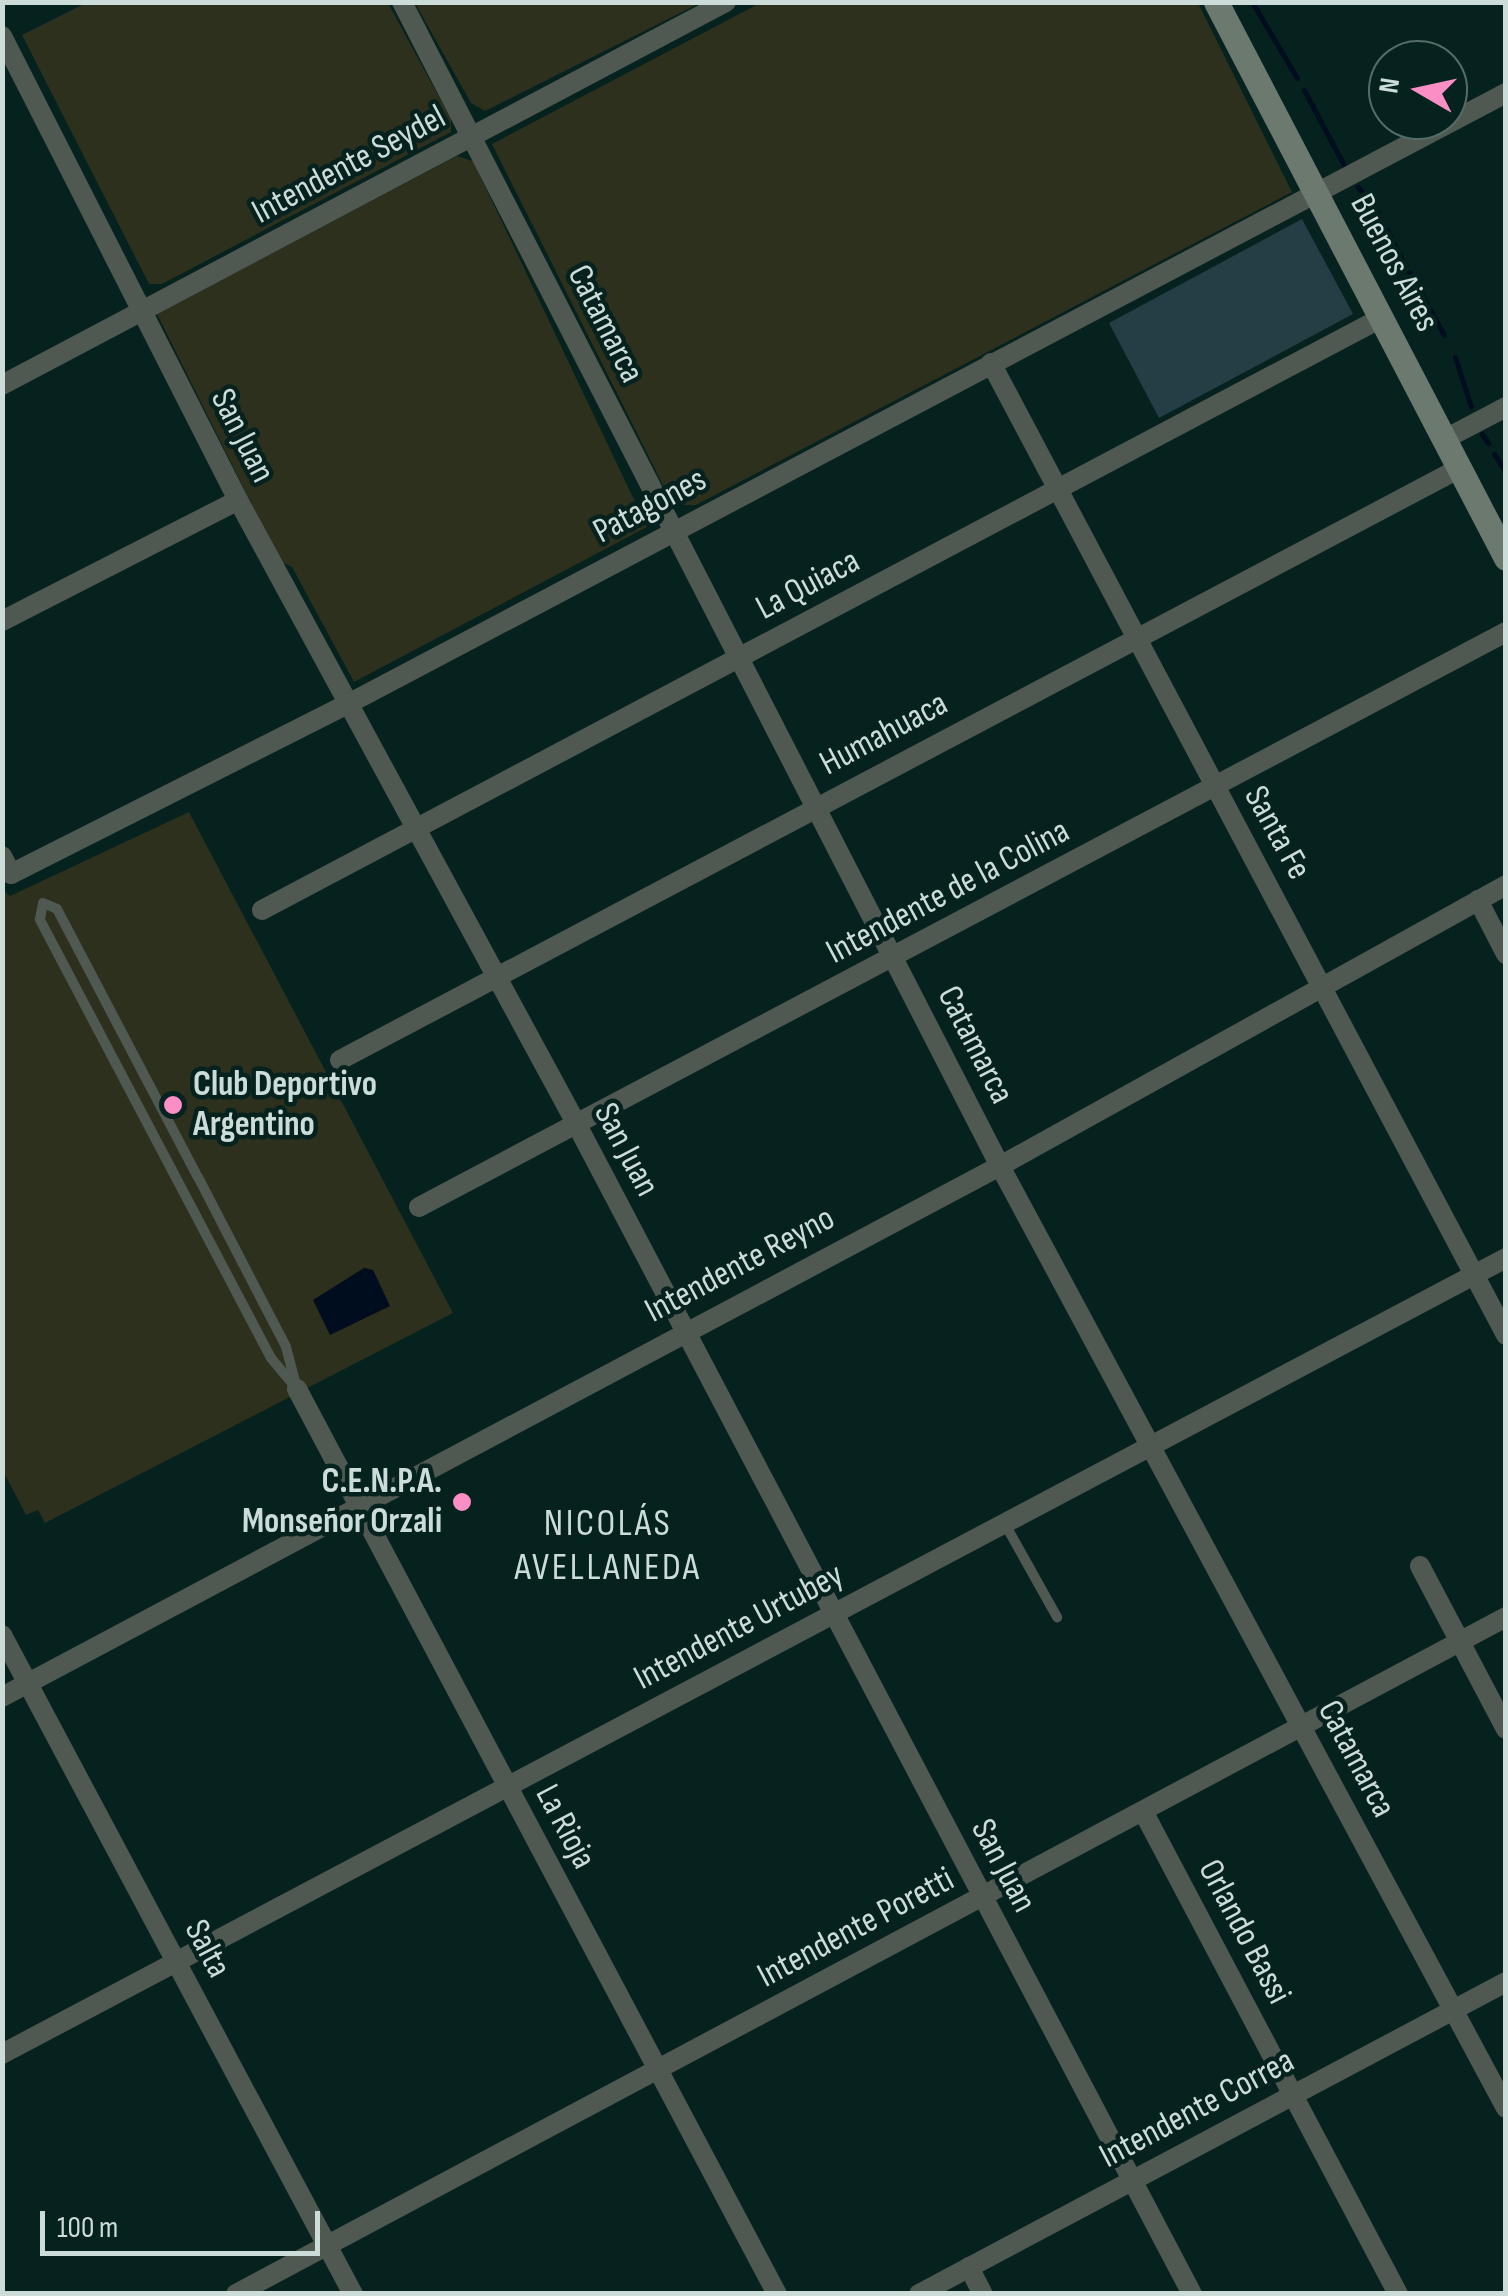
<!DOCTYPE html>
<meta charset="utf-8">
<style>
body{margin:0}
#map{position:relative;width:1508px;height:2296px;overflow:hidden;background:#05221e;font-family:"Sofia Sans Condensed",sans-serif}
div>[style]{position:absolute}
.green>*{inset:0;background:#2c301d}
.water>*{inset:0;background:#000d1f}
.stream>*{height:5px;margin:-2.5px;padding:0 2.5px;transform-origin:2.5px;border-radius:2.5px;background:#000d1f}
.building>*{inset:0;background:#233e45}
.service>*{height:10px;margin:-5px;padding:0 5px;transform-origin:5px;border-radius:5px;background:#4f5851}
.minor>*{height:20px;margin:-10px;padding:0 10px;transform-origin:10px;border-radius:10px;background:#4f5851}
.secondary>*{height:25px;margin:-12.5px;padding:0 12.5px;transform-origin:12.5px;border-radius:12.5px;background:#6b796e}
.dots>*{width:28px;height:28px;translate:-50% -50%;box-sizing:border-box;border:5px solid #05221e;border-radius:50%}
span{translate:-50% -50%;white-space:nowrap;text-align:center;line-height:1.15;-webkit-text-stroke:9px #05221e;paint-order:stroke}
.street-label{font-size:35px;color:#ccdcd9}
.poi-label{font-size:35px;color:#ccdcd9;font-weight:700}
.left{translate:0 -50%;text-align:left}
.right{translate:-100% -50%;text-align:right}
.neighbourhood-label{font-size:38px;color:#ccdcd9;letter-spacing:2.5px}
.frame{position:absolute;inset:0;border:5px solid #ccdcd9;pointer-events:none}
.north{position:absolute;left:1368px;top:40px;width:100px;height:100px;box-sizing:border-box;background:#05221e;border:2px solid #556c69;border-radius:50%;rotate:279deg;font-size:28px;font-weight:700;line-height:40px;text-align:center;color:#ccdcd9}
.north::after{content:'';display:block;margin:auto;width:35px;height:45px;background:#fb8fc5;clip-path:polygon(50% 0,100% 100%,50% 72%,0 100%)}
.scale{position:absolute;left:40px;top:2211px;width:280px;height:45px;box-sizing:border-box;border:5px solid #ccdcd9;border-top:0;padding-left:12px;font-size:30px;line-height:35px;white-space:nowrap;color:#ccdcd9;-webkit-text-stroke:8px #05221e;paint-order:stroke}
</style>
<div id="map">
<div class="green">
<i style="clip-path:polygon(762px 2px,1198px 3px,1292px 192px,696px 505px,680px 505px,669px 497px,492px 144px)"></i>
<i style="clip-path:polygon(86px 3px,388px 3px,451px 119px,451px 132px,162px 284px,149px 284px,22px 35px)"></i>
<i style="clip-path:polygon(415px 3px,700px 3px,485px 111px,471px 103px)"></i>
<i style="clip-path:polygon(457px 156px,473px 161px,647px 527px,354px 682px,292px 567px,280px 561px,157px 314px)"></i>
<i style="clip-path:polygon(189px 812px,453px 1313px,45px 1523px,38px 1510px,26px 1515px,3px 1471px,2px 889px,10px 896px)"></i>
</div>
<div class="water">
<i style="clip-path:polygon(364px 1268px,373px 1270px,390px 1306px,330px 1335px,313px 1300px)"></i>
</div>
<div class="stream">
<i style="left:1252px;top:2px;width:88px;rotate:59.4deg"></i>
<i style="left:1304px;top:90px;width:92px;rotate:62deg"></i>
<i style="left:1358px;top:187px;width:34px;rotate:53deg"></i>
<i style="left:1387px;top:230px;width:35px;rotate:63deg"></i>
<i style="left:1409px;top:272px;width:72px;rotate:60.9deg"></i>
<i style="left:1455px;top:357px;width:52px;rotate:72.3deg"></i>
<i style="left:1482px;top:434px;width:11px;rotate:56deg"></i>
<i style="left:1494px;top:454px;width:22px;rotate:56deg"></i>
</div>
<div class="building">
<i style="clip-path:polygon(1302px 219px,1353px 314px,1159px 418px,1109px 323px)"></i>
</div>
<div class="service">
<i style="left:43px;top:903px;width:15px;rotate:23deg"></i>
<i style="left:57px;top:909px;width:303px;rotate:62.3deg"></i>
<i style="left:198px;top:1177px;width:191px;rotate:62.6deg"></i>
<i style="left:286px;top:1347px;width:43px;rotate:75.3deg"></i>
<i style="left:297px;top:1389px;width:40px;rotate:-130deg"></i>
<i style="left:271px;top:1358px;width:496px;rotate:-117.8deg"></i>
<i style="left:40px;top:919px;width:16px;rotate:-79deg"></i>
<i style="left:1005px;top:1524px;width:107px;rotate:60.8deg"></i>
</div>
<div class="minor">
<i style="left:402px;top:2px;width:1309px;rotate:62.81deg"></i>
<i style="left:1000px;top:1166px;width:1069px;rotate:61.76deg"></i>
<i style="left:2px;top:36px;width:521px;rotate:63.04deg"></i>
<i style="left:238px;top:500px;width:711px;rotate:61.52deg"></i>
<i style="left:577px;top:1125px;width:1321px;rotate:62.25deg"></i>
<i style="left:991px;top:363px;width:1100px;rotate:62.08deg"></i>
<i style="left:2px;top:385px;width:819px;rotate:-27.88deg"></i>
<i style="left:1445px;top:439px;width:69px;rotate:-27.7deg"></i>
<i style="left:2px;top:621px;width:265px;rotate:-27.1deg"></i>
<i style="left:2px;top:856px;width:20px;rotate:63deg"></i>
<i style="left:11px;top:874px;width:377px;rotate:-26.8deg"></i>
<i style="left:348px;top:704px;width:1309px;rotate:-27.82deg"></i>
<i style="left:1478px;top:900px;width:61px;rotate:62.6deg"></i>
<i style="left:262px;top:910px;width:1268px;rotate:-27.88deg"></i>
<i style="left:340px;top:1060px;width:1267px;rotate:-27.86deg"></i>
<i style="left:419px;top:1207px;width:1230px;rotate:-27.88deg"></i>
<i style="left:297px;top:1389px;width:1024px;rotate:62.06deg"></i>
<i style="left:1420px;top:1566px;width:184px;rotate:62.2deg"></i>
<i style="left:2px;top:1635px;width:747px;rotate:61.96deg"></i>
<i style="left:2px;top:1697px;width:1130px;rotate:-28.02deg"></i>
<i style="left:1000px;top:1166px;width:579px;rotate:-29.04deg"></i>
<i style="left:1144px;top:1813px;width:544px;rotate:62.16deg"></i>
<i style="left:2px;top:2054px;width:1702px;rotate:-27.89deg"></i>
<i style="left:969px;top:2267px;width:30px;rotate:63deg"></i>
<i style="left:236px;top:2294px;width:1439px;rotate:-28.06deg"></i>
<i style="left:919px;top:2294px;width:665px;rotate:-27.99deg"></i>
</div>
<div class="secondary">
<i style="left:1216px;top:2px;width:627px;rotate:62.45deg"></i>
</div>
<div class="dots">
<i style="left:173px;top:1105px;background:#fb8fc5"></i>
<i style="left:462px;top:1502px;background:#fb8fc5"></i>
</div>
<div class="street-label">
<span style="left:349px;top:165px;rotate:-28deg">Intendente Seydel</span>
<span style="left:1394px;top:263px;rotate:62deg">Buenos Aires</span>
<span style="left:605px;top:324px;rotate:63deg">Catamarca</span>
<span style="left:242px;top:436px;rotate:63deg">San Juan</span>
<span style="left:650px;top:506px;rotate:-28deg">Patagones</span>
<span style="left:808px;top:585px;rotate:-28deg">La Quiaca</span>
<span style="left:884px;top:734px;rotate:-28deg">Humahuaca</span>
<span style="left:1277px;top:833px;rotate:61deg">Santa Fe</span>
<span style="left:948px;top:892px;rotate:-28deg">Intendente de la Colina</span>
<span style="left:975px;top:1045px;rotate:63deg">Catamarca</span>
<span style="left:626px;top:1150px;rotate:62deg">San Juan</span>
<span style="left:740px;top:1265px;rotate:-28deg">Intendente Reyno</span>
<span style="left:739px;top:1627px;rotate:-28deg">Intendente Urtubey</span>
<span style="left:1356px;top:1759px;rotate:62deg">Catamarca</span>
<span style="left:565px;top:1827px;rotate:62deg">La Rioja</span>
<span style="left:1003px;top:1866px;rotate:62deg">San Juan</span>
<span style="left:856px;top:1928px;rotate:-28deg">Intendente Poretti</span>
<span style="left:1244px;top:1932px;rotate:62deg">Orlando Bassi</span>
<span style="left:207px;top:1949px;rotate:62deg">Salta</span>
<span style="left:1197px;top:2109px;rotate:-28deg">Intendente Correa</span>
</div>
<div class="poi-label">
<span class="left" style="left:193px;top:1105px">Club Deportivo<br>Argentino</span>
<span class="right" style="left:442px;top:1502px">C.E.N.P.A.<br>Monseñor Orzali</span>
</div>
<div class="neighbourhood-label">
<span style="left:608px;top:1546px">NICOLÁS<br>AVELLANEDA</span>
</div>
<div class="frame"></div>
<div class="north">N</div>
<div class="scale">100 m</div>
</div>
